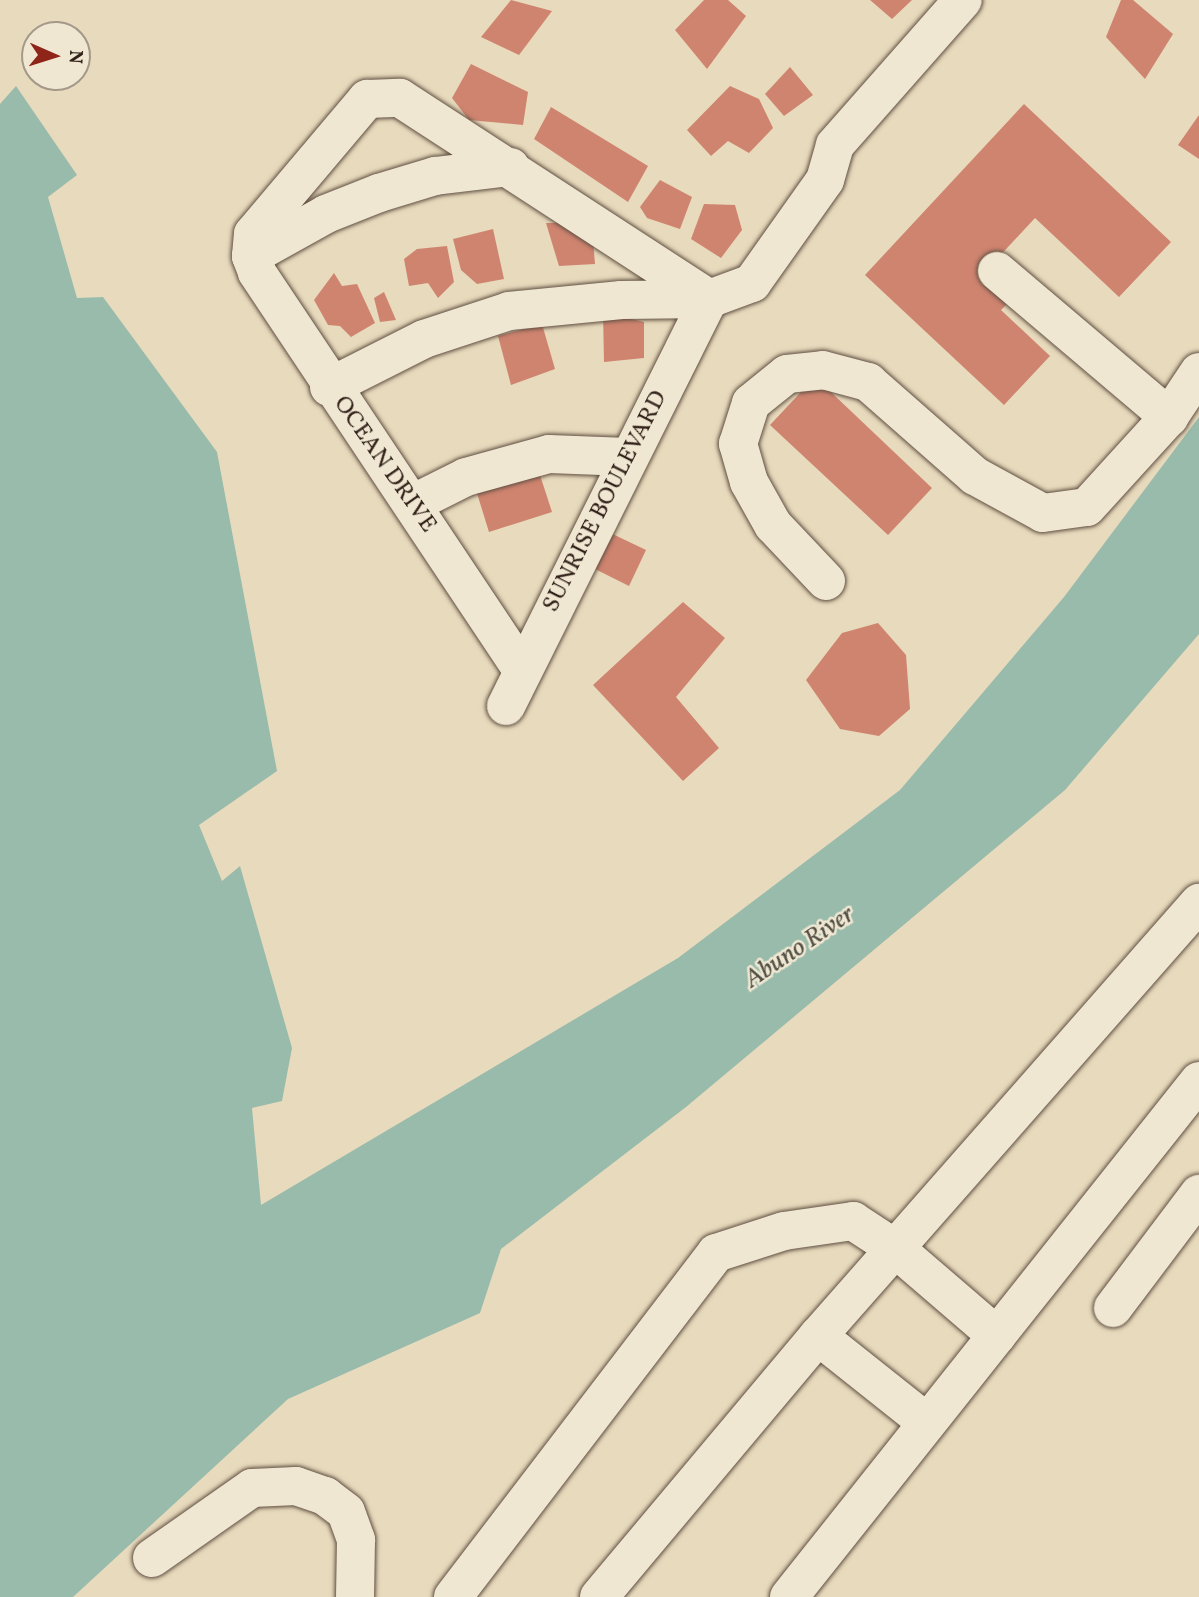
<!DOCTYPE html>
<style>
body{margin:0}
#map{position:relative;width:1199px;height:1597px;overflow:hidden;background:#e8dabc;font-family:Vollkorn,serif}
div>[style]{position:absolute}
.water>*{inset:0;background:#98bbab}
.building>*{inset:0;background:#cf846f}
.roads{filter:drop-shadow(0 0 2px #5f4f42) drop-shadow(0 0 2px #5f4f42)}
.minor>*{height:38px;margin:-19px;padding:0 19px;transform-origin:19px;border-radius:19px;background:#f0e7d3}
span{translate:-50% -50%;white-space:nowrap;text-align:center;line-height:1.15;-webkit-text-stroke:5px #f0e7d3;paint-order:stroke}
.street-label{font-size:24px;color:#312119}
.water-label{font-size:26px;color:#504f45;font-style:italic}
.north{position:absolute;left:21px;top:21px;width:70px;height:70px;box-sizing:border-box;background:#f0e7d3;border:2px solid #a49889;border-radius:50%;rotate:93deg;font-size:19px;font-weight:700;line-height:28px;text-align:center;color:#312119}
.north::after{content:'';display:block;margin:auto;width:24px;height:32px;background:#8f2418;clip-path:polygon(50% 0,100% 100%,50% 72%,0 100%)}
</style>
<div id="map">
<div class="water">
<i style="clip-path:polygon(16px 86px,77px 175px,48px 197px,77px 298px,103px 297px,217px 452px,277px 771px,199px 825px,222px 881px,240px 866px,292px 1048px,282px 1101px,252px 1108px,261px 1205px,678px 958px,900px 790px,1064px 597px,1199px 417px,1199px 634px,1065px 790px,686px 1107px,501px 1249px,480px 1313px,288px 1399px,73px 1597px,0 1597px,0 104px)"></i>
</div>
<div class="building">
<i style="clip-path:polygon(511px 0,552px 11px,519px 55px,481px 37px)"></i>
<i style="clip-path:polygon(704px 0,728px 0,746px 16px,707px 69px,675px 30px)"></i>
<i style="clip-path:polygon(870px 0,912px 0,892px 19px)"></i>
<i style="clip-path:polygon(1121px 0,1133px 0,1173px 34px,1145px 79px,1106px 37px)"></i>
<i style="clip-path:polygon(471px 64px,528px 92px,523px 125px,469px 120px,452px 98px)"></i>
<i style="clip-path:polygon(790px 67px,813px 95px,784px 116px,765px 94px)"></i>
<i style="clip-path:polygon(730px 86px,759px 99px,773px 128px,749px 153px,728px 141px,711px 156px,687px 130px)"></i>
<i style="clip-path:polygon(1024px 104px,1171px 242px,1119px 297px,1035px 218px,980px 277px,1008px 303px,1001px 310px,1050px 356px,1004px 405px,865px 275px)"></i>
<i style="clip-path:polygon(551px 107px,648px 166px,628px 202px,534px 139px)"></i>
<i style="clip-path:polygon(1199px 115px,1199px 159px,1178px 145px)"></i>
<i style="clip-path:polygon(660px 180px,692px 197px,680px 229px,647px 218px,640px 207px)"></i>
<i style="clip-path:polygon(704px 204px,735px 205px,742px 230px,721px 258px,691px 239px)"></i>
<i style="clip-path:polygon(546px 223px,576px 223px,593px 240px,595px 264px,559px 266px)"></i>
<i style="clip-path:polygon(493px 229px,504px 279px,477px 284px,461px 270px,453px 239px)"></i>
<i style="clip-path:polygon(447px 246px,454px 282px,438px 298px,428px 283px,409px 286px,404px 259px,417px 249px)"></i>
<i style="clip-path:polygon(334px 273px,342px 286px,357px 284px,375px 323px,351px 337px,340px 326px,328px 325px,314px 300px)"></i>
<i style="clip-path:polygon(384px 292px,396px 320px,380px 322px,374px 298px)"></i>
<i style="clip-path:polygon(603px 312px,644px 322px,644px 358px,604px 362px)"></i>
<i style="clip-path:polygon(542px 324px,555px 369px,511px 385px,498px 336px)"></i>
<i style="clip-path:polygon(815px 377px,932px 488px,888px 535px,770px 425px)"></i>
<i style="clip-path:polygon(539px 472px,552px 512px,489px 532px,476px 490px)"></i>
<i style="clip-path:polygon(600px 528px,646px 550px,629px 586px,583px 563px)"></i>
<i style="clip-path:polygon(683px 602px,725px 638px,676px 697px,719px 748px,683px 781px,593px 685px)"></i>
<i style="clip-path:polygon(878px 623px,906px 655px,910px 709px,879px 736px,840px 729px,806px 680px,842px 633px)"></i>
</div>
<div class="roads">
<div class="minor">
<i style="left:251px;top:256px;width:86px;rotate:-29.2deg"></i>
<i style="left:326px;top:214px;width:57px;rotate:-21.6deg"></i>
<i style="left:379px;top:193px;width:59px;rotate:-16.9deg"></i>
<i style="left:435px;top:176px;width:76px;rotate:-6.8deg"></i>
<i style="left:997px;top:271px;width:226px;rotate:40.3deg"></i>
<i style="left:329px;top:387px;width:106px;rotate:-26.8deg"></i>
<i style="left:424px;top:339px;width:89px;rotate:-18.2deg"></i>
<i style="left:509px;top:311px;width:113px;rotate:-5.6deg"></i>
<i style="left:621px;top:300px;width:88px;rotate:-0.7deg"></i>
<i style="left:709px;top:299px;width:46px;rotate:-20.4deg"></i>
<i style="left:752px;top:283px;width:126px;rotate:-54.7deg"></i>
<i style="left:825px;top:180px;width:36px;rotate:-74deg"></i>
<i style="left:835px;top:145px;width:193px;rotate:-48.6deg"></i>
<i style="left:412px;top:504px;width:60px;rotate:-26.6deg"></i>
<i style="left:466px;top:477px;width:86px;rotate:-15.5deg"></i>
<i style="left:549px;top:454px;width:79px;rotate:2.2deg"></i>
<i style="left:826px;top:581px;width:77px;rotate:-133.4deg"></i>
<i style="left:773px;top:525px;width:49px;rotate:-119.2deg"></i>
<i style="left:749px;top:482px;width:40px;rotate:-106deg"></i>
<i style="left:738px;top:444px;width:43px;rotate:-72.4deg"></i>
<i style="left:751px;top:403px;width:46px;rotate:-38.9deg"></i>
<i style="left:787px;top:374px;width:36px;rotate:-6deg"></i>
<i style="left:823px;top:370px;width:47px;rotate:14.9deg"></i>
<i style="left:868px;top:382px;width:142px;rotate:41.3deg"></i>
<i style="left:975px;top:476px;width:77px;rotate:28.6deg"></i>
<i style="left:1043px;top:513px;width:44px;rotate:-7.8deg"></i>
<i style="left:1087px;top:507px;width:122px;rotate:-47.7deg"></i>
<i style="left:1169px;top:417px;width:54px;rotate:-56.3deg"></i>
<i style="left:522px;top:670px;width:478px;rotate:-123.7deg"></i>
<i style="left:257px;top:272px;width:17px;rotate:-111deg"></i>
<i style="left:251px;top:256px;width:22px;rotate:-85deg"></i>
<i style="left:253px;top:234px;width:177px;rotate:-49.8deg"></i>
<i style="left:367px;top:99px;width:33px;rotate:-2deg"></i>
<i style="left:400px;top:98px;width:369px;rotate:33deg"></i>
<i style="left:506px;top:706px;width:455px;rotate:-63.5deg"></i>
<i style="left:1113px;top:1308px;width:143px;rotate:-53deg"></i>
<i style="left:818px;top:1336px;width:138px;rotate:38.5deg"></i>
<i style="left:152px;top:1558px;width:122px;rotate:-35deg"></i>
<i style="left:252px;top:1488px;width:44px;rotate:-2.6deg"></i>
<i style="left:296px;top:1486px;width:31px;rotate:19deg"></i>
<i style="left:325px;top:1496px;width:26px;rotate:37deg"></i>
<i style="left:346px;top:1512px;width:30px;rotate:70deg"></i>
<i style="left:356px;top:1540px;width:57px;rotate:91deg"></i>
<i style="left:453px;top:1597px;width:433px;rotate:-52.6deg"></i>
<i style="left:716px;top:1253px;width:71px;rotate:-17.9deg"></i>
<i style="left:784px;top:1231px;width:70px;rotate:-8.2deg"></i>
<i style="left:853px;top:1221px;width:51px;rotate:33.1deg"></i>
<i style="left:896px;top:1249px;width:133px;rotate:40.7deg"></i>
<i style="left:599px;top:1597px;width:341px;rotate:-50deg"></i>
<i style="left:818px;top:1336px;width:577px;rotate:-48.66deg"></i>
<i style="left:789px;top:1597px;width:659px;rotate:-51.53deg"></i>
</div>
</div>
<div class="street-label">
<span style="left:384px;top:465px;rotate:55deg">OCEAN DRIVE</span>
<span style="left:606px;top:502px;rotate:-63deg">SUNRISE BOULEVARD</span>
</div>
<div class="water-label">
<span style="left:800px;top:948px;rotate:-34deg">Abuno River</span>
</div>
<div class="north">N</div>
</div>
